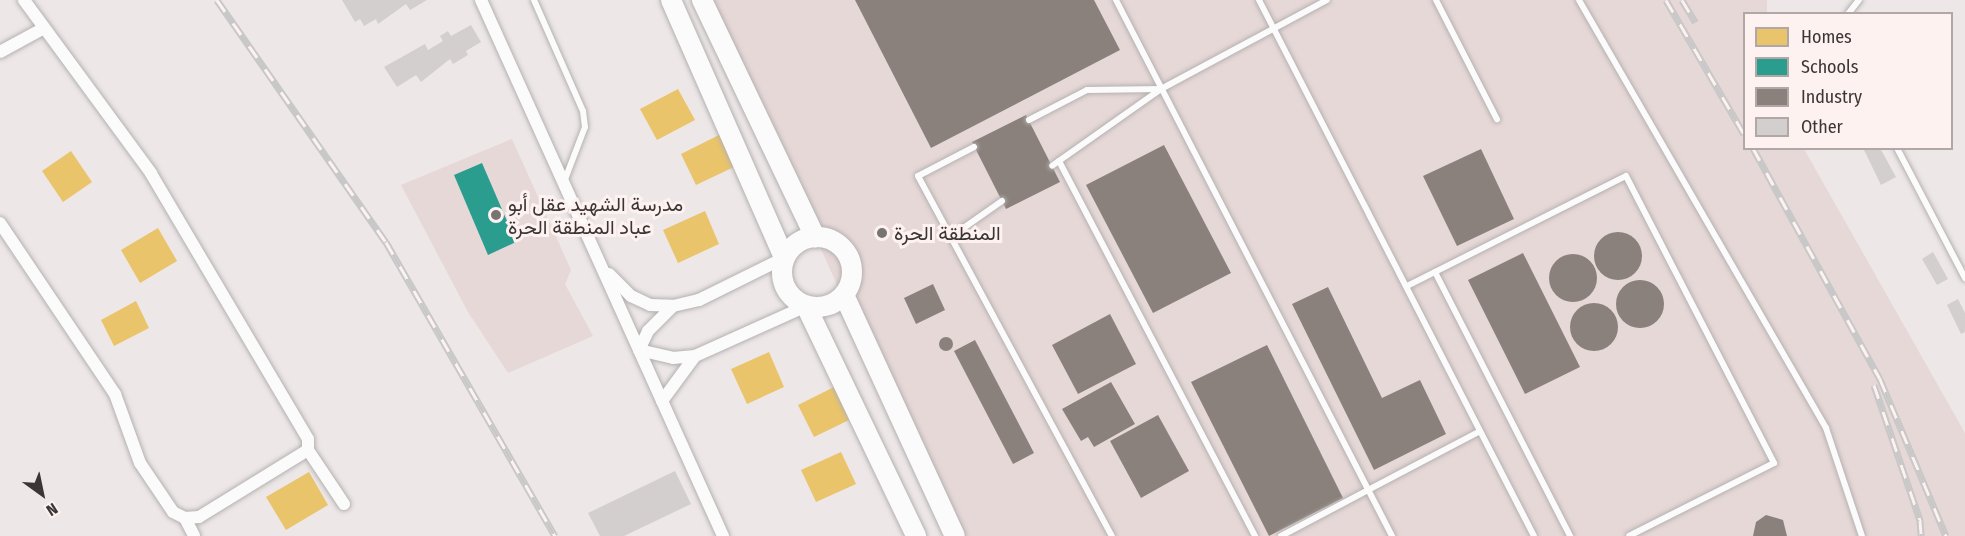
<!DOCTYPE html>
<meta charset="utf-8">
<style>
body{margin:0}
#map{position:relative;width:1965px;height:536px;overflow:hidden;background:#ede7e7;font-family:"Fira Sans Condensed",Vazirmatn,sans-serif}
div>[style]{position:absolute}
.built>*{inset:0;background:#e6d8d7}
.homes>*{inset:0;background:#e9c46a}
.schools>*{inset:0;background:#2a9d8f}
.industry>*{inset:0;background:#8a817c}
.round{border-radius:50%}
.building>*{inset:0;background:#d4cfcf}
.roads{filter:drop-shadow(0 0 2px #b5b1b1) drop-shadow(0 0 2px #b5b1b1)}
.service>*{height:6px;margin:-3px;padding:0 3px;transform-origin:3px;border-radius:3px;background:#fcfbfb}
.minor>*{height:12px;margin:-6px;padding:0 6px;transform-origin:6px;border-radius:6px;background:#fcfbfb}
.primary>*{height:20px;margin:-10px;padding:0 10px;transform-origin:10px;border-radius:10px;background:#fcfbfb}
.primary>.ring{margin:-10px;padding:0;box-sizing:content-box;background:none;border:20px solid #fcfbfb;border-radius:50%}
.rail>*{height:7px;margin-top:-3.5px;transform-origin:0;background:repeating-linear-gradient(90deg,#fef2f1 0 14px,#c9c8c8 0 28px);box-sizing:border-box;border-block:2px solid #c9c8c8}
.dots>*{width:16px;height:16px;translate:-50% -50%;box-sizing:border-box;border:3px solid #fef2f1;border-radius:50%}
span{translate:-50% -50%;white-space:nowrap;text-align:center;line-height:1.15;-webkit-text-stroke:6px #fef2f1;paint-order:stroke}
.poi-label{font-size:20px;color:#3b3636}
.left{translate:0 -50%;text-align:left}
.legend{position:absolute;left:1743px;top:12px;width:210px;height:138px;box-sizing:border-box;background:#fef2f1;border:2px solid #b0a7a6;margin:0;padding:8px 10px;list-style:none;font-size:18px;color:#3b3636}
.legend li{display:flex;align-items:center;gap:12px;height:30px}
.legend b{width:30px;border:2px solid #b0a7a6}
.north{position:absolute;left:12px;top:464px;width:60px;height:60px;-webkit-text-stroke:4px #fef2f1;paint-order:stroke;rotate:147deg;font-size:16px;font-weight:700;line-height:24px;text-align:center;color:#3b3636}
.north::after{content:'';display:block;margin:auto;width:21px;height:27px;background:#3b3636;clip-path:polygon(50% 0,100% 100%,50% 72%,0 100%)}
</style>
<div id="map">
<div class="built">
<i style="clip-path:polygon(710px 0,1767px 0,1767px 13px,1744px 14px,1744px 148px,1804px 149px,1965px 433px,1965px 536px,949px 536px)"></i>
<i style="clip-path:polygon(512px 139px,571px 270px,565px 284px,593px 336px,508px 373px,468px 312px,401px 185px)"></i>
</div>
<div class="homes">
<i style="clip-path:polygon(678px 89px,695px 120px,657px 140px,640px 109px)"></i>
<i style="clip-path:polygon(721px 134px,736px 166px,696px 185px,681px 154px)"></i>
<i style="clip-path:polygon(71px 151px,92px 182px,63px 202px,42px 171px)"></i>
<i style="clip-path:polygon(705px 211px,719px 244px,678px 263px,663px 230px)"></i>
<i style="clip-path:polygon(158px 228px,177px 261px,140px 283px,121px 250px)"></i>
<i style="clip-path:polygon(136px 301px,149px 328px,114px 346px,101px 320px)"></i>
<i style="clip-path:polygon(769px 352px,784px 387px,747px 404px,731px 369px)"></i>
<i style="clip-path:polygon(834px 387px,849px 420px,814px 437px,798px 405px)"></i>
<i style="clip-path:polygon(841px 452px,856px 484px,816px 502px,801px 470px)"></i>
<i style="clip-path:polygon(309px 472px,328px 505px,286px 530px,266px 497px)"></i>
</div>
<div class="schools">
<i style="clip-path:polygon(482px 163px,516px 242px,488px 255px,454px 175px)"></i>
</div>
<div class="industry">
<i style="clip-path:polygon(855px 0,1094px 0,1120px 50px,931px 148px)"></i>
<i style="clip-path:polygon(1026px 115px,1060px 182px,1006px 209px,972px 142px)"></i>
<i style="clip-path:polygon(1164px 145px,1231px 273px,1153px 313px,1086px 185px)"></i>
<i style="clip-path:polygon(1481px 149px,1514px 219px,1457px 246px,1423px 176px)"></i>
<i class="round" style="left:1594px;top:232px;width:48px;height:48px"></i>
<i style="clip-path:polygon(1523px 253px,1580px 367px,1525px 394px,1468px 280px)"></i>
<i class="round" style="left:1549px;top:254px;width:48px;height:48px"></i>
<i class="round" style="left:1616px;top:280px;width:48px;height:48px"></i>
<i style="clip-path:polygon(933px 284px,945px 310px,916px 324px,904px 298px)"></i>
<i style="clip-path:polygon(1328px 287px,1382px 398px,1420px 380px,1446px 434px,1374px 470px,1292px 304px)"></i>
<i class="round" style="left:1570px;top:303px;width:48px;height:48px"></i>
<i style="clip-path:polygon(1110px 314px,1136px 364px,1078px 394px,1052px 345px)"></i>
<i class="round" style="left:939px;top:337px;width:14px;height:14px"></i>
<i style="clip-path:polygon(975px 340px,1034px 453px,1013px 464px,954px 351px)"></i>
<i style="clip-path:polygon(1267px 345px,1343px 498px,1269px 536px,1191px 382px)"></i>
<i style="clip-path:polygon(1111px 382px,1135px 424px,1094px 447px,1088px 437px,1081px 441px,1062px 409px)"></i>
<i style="clip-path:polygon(1158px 415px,1189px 471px,1141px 498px,1110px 441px)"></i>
<i style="clip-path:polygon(1766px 515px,1783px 520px,1787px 536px,1753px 536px,1756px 522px)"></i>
</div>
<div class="building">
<i style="clip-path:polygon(342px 0,427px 0,410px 10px,406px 4px,378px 24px,376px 19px,364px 26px,360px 19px,355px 22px)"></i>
<i style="clip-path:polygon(471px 25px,481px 42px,466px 51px,468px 55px,453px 64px,450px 59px,421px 82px,416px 75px,397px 87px,384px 67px,425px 44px,428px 50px,443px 41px,440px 36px,448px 31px,451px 36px)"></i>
<i style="clip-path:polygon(1880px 148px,1896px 177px,1881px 185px,1864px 150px)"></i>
<i style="clip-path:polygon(1933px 252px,1948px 279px,1937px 285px,1922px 259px)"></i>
<i style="clip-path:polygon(1958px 299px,1965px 313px,1965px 332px,1961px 334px,1947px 305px)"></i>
<i style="clip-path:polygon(675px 471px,691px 504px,624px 536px,600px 536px,588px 513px)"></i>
</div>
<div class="roads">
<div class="service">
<i style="left:534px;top:0;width:121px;rotate:66.2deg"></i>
<i style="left:583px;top:111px;width:16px;rotate:83deg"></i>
<i style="left:585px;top:127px;width:59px;rotate:110.9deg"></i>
<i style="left:1116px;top:0;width:603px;rotate:62.75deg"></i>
<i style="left:1259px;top:0;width:602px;rotate:62.84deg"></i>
<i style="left:1436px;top:0;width:134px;rotate:62.9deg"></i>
<i style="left:1579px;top:0;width:494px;rotate:60deg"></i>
<i style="left:1826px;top:428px;width:114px;rotate:71.6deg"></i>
<i style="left:1848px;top:14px;width:18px;rotate:-52deg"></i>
<i style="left:1161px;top:89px;width:188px;rotate:-28.2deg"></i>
<i style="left:1029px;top:120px;width:65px;rotate:-27.3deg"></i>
<i style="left:1087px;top:90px;width:74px;rotate:-0.8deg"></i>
<i style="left:1161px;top:89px;width:133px;rotate:144.8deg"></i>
<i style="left:974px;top:147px;width:63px;rotate:152.6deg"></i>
<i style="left:918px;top:176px;width:409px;rotate:61.7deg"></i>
<i style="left:1897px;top:148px;width:147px;rotate:62.4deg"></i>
<i style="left:1059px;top:161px;width:423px;rotate:62.4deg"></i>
<i style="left:952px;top:236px;width:61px;rotate:-35deg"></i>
<i style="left:1435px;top:272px;width:297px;rotate:62.9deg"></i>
<i style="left:1407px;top:286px;width:245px;rotate:-26.7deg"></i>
<i style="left:1626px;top:176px;width:323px;rotate:62.7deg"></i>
<i style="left:1774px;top:463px;width:162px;rotate:153.3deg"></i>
<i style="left:1281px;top:536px;width:225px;rotate:-27.8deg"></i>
</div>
<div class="minor">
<i style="left:481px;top:0;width:588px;rotate:65.7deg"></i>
<i style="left:0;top:52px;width:50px;rotate:-28.6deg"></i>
<i style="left:0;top:223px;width:206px;rotate:56.1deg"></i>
<i style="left:115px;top:394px;width:73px;rotate:70.1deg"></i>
<i style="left:140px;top:463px;width:59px;rotate:56deg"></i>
<i style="left:173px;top:512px;width:13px;rotate:27deg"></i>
<i style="left:185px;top:518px;width:14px;rotate:-4deg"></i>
<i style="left:199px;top:517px;width:128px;rotate:-31.6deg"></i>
<i style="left:308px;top:450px;width:11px;rotate:-90deg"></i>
<i style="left:308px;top:439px;width:309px;rotate:-120.6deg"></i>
<i style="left:151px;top:173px;width:215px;rotate:-126.3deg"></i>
<i style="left:609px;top:274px;width:31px;rotate:45deg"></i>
<i style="left:631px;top:296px;width:21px;rotate:25deg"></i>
<i style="left:650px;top:305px;width:23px;rotate:2deg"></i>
<i style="left:673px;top:306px;width:27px;rotate:-13deg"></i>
<i style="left:699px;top:300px;width:95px;rotate:-26.3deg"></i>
<i style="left:673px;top:306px;width:35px;rotate:135deg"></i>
<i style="left:648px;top:331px;width:21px;rotate:115deg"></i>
<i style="left:639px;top:350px;width:35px;rotate:13deg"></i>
<i style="left:673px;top:358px;width:22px;rotate:-5deg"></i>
<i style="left:695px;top:356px;width:122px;rotate:-24.2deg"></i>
<i style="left:662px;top:401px;width:56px;rotate:-53.7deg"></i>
<i style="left:308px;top:450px;width:65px;rotate:56.3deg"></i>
<i style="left:185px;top:518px;width:20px;rotate:63deg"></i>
</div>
<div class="primary">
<i style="left:671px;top:0;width:282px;rotate:66.3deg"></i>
<i style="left:702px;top:0;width:263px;rotate:64.5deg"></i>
<i class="ring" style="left:782px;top:237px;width:50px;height:50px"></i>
<i style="left:844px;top:295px;width:265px;rotate:65.3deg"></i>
<i style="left:806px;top:306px;width:255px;rotate:64.4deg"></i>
</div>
</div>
<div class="rail">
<i style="left:217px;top:0;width:295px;rotate:55.1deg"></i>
<i style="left:386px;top:242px;width:339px;rotate:60.1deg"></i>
<i style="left:1666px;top:0;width:155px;rotate:59.8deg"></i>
<i style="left:1682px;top:0;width:26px;rotate:59deg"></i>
<i style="left:1753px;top:148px;width:264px;rotate:61.2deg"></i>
<i style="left:1880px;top:379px;width:170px;rotate:67.2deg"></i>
<i style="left:1874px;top:385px;width:143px;rotate:71.2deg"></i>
<i style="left:1920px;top:520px;width:16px;rotate:86deg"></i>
</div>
<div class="dots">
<i style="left:496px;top:215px;background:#797474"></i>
<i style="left:882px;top:233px;background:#797474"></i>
</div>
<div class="poi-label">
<span class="left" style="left:508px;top:216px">مدرسة الشهيد عقل أبو<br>عباد المنطقة الحرة</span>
<span class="left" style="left:894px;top:233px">المنطقة الحرة</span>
</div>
<ul class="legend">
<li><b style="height:16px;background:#e9c46a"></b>Homes</li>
<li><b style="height:16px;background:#2a9d8f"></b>Schools</li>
<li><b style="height:16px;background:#8a817c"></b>Industry</li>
<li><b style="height:16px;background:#d4cfcf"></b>Other</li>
</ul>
<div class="north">N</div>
</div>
